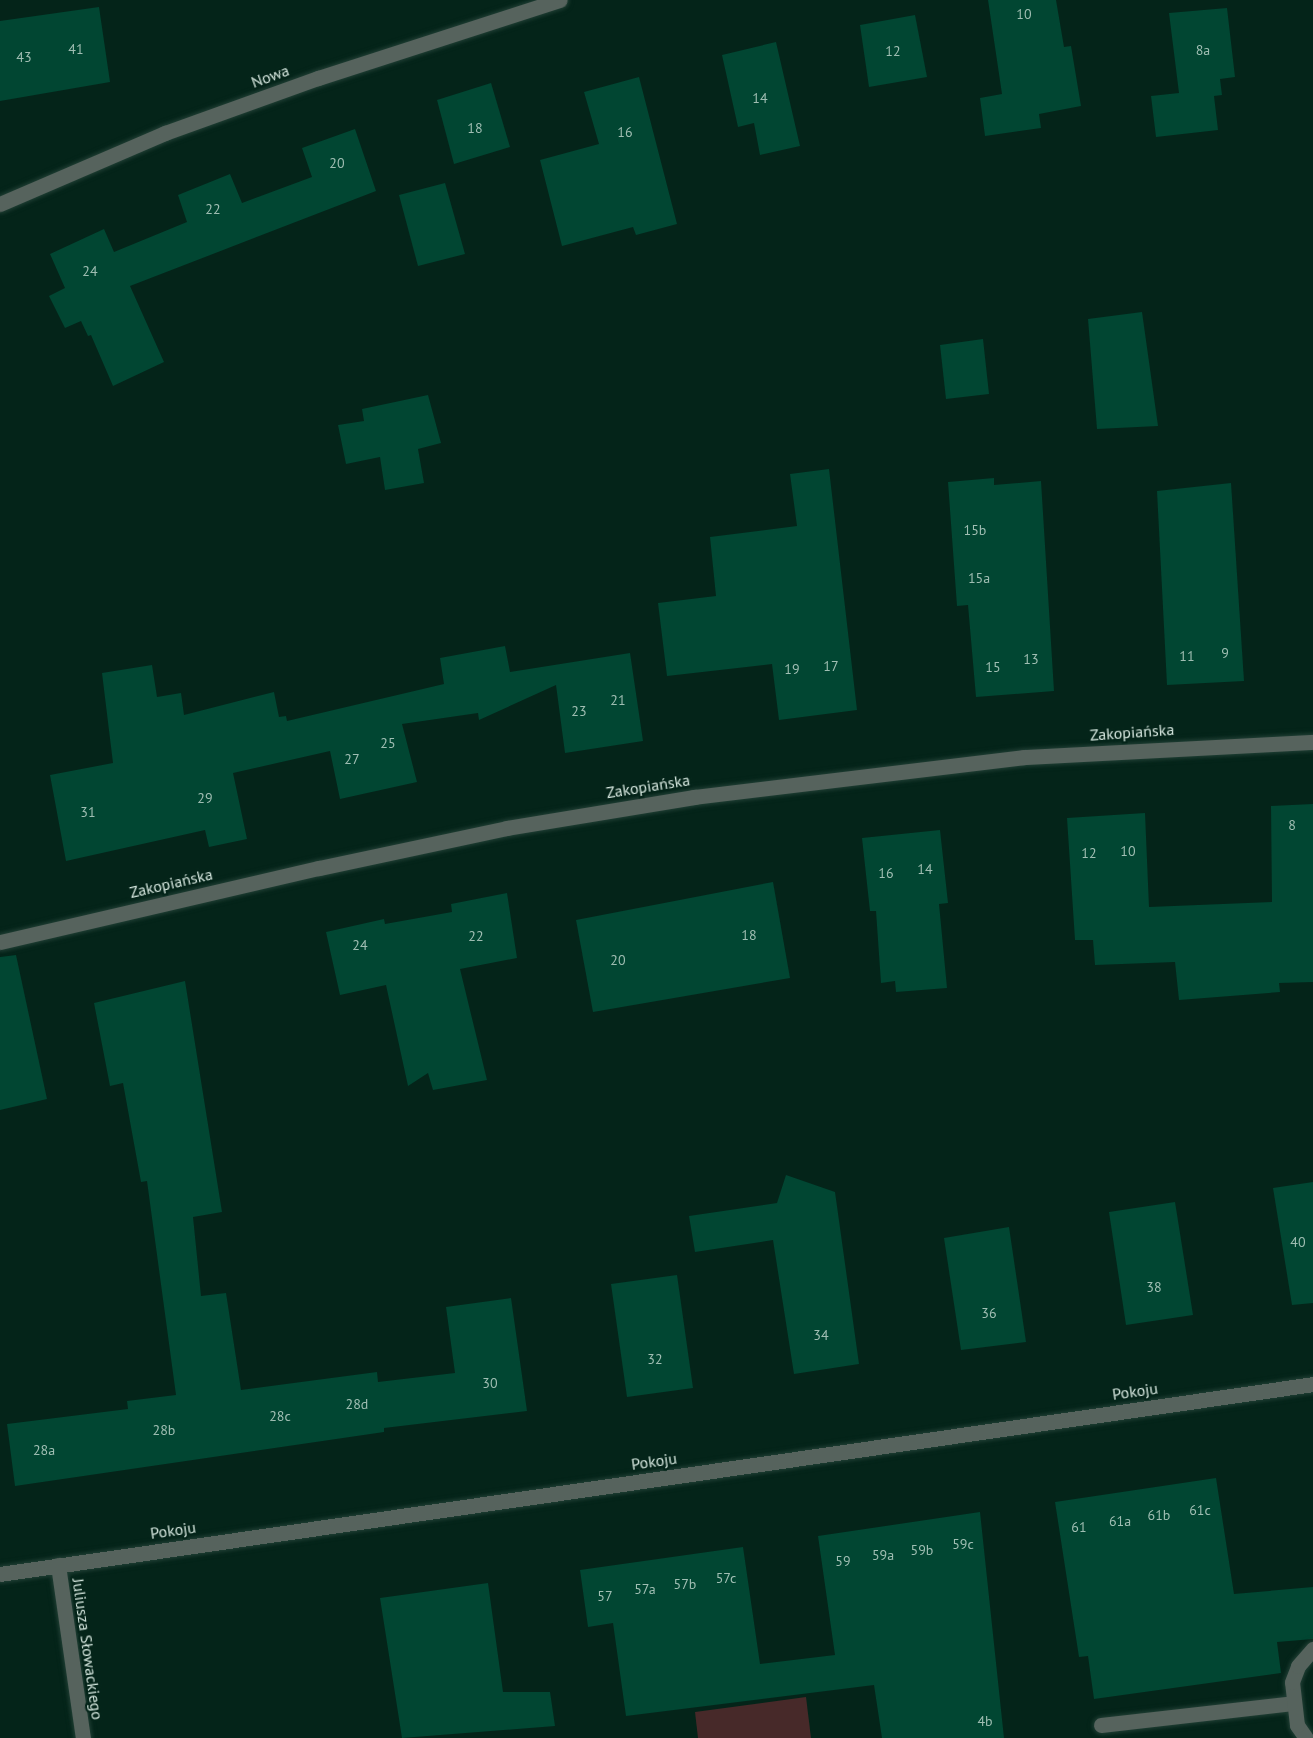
<!DOCTYPE html>
<meta charset="utf-8">
<style>
body{margin:0}
#map{position:relative;width:1313px;height:1738px;overflow:hidden;background:#042419;font-family:"PT Sans",sans-serif}
div>[style]{position:absolute}
.green>*{inset:0;background:#472929}
.building>*{inset:0;background:#014632}
.roads{filter:drop-shadow(0 0 2px #213f35) drop-shadow(0 0 2px #213f35)}
.service>*{height:15px;margin:-7.5px;padding:0 7.5px;transform-origin:7.5px;border-radius:7.5px;background:#56635d}
.minor>*{height:15px;margin:-7.5px;padding:0 7.5px;transform-origin:7.5px;border-radius:7.5px;background:#56635d}
span{translate:-50% -50%;white-space:nowrap;text-align:center;line-height:1.15;-webkit-text-stroke:4.5px #042419;paint-order:stroke}
.number-label{font-size:14px;color:#a0beb3}
.number-label span{-webkit-text-stroke-width:0}
.street-label{font-size:16px;color:#d5e6de}
</style>
<div id="map">
<div class="green">
<i style="clip-path:polygon(806px 1697px,811px 1738px,698px 1738px,695px 1712px)"></i>
</div>
<div class="building">
<i style="clip-path:polygon(988px 0,1056px 0,1064px 47px,1071px 46px,1081px 106px,1039px 114px,1041px 128px,985px 136px,980px 98px,1002px 94px)"></i>
<i style="clip-path:polygon(99px 7px,110px 82px,0 101px,0 21px)"></i>
<i style="clip-path:polygon(1227px 8px,1235px 77px,1220px 79px,1222px 95px,1214px 96px,1218px 130px,1156px 137px,1151px 96px,1179px 93px,1169px 13px)"></i>
<i style="clip-path:polygon(915px 15px,927px 77px,869px 87px,860px 25px)"></i>
<i style="clip-path:polygon(776px 42px,800px 146px,760px 155px,754px 123px,738px 127px,722px 55px)"></i>
<i style="clip-path:polygon(639px 77px,677px 224px,636px 235px,633px 227px,562px 246px,540px 160px,599px 144px,584px 92px)"></i>
<i style="clip-path:polygon(491px 83px,510px 147px,454px 164px,437px 100px)"></i>
<i style="clip-path:polygon(355px 129px,376px 191px,130px 286px,164px 362px,113px 386px,91px 335px,88px 336px,81px 321px,65px 328px,49px 296px,65px 288px,50px 254px,104px 229px,114px 252px,187px 222px,178px 195px,230px 174px,242px 203px,312px 177px,302px 148px)"></i>
<i style="clip-path:polygon(445px 183px,465px 254px,418px 266px,399px 195px)"></i>
<i style="clip-path:polygon(1142px 312px,1158px 426px,1097px 429px,1088px 319px)"></i>
<i style="clip-path:polygon(983px 339px,989px 394px,946px 399px,940px 345px)"></i>
<i style="clip-path:polygon(428px 395px,441px 443px,418px 449px,424px 483px,385px 490px,380px 457px,346px 464px,338px 425px,364px 421px,362px 409px)"></i>
<i style="clip-path:polygon(829px 469px,857px 710px,779px 720px,772px 664px,667px 676px,658px 603px,716px 596px,710px 537px,797px 526px,790px 474px)"></i>
<i style="clip-path:polygon(994px 478px,994px 485px,1041px 481px,1054px 691px,976px 697px,968px 605px,957px 606px,948px 482px)"></i>
<i style="clip-path:polygon(1231px 483px,1244px 681px,1167px 685px,1157px 491px)"></i>
<i style="clip-path:polygon(505px 646px,510px 672px,630px 653px,643px 741px,565px 753px,556px 685px,479px 720px,478px 713px,402px 724px,417px 782px,340px 799px,330px 751px,233px 773px,247px 839px,209px 847px,205px 830px,66px 861px,50px 775px,113px 763px,102px 673px,152px 665px,157px 697px,181px 693px,184px 715px,274px 692px,279px 717px,286px 716px,287px 721px,444px 684px,440px 658px)"></i>
<i style="clip-path:polygon(1313px 804px,1313px 982px,1279px 983px,1280px 992px,1179px 1000px,1175px 962px,1095px 965px,1093px 940px,1075px 940px,1067px 818px,1145px 813px,1149px 907px,1272px 902px,1271px 806px)"></i>
<i style="clip-path:polygon(940px 830px,948px 903px,939px 904px,947px 988px,896px 992px,895px 981px,881px 983px,876px 911px,870px 911px,862px 838px)"></i>
<i style="clip-path:polygon(773px 882px,790px 978px,593px 1012px,576px 920px)"></i>
<i style="clip-path:polygon(507px 893px,517px 958px,460px 969px,487px 1080px,433px 1090px,428px 1073px,408px 1086px,386px 985px,340px 995px,326px 932px,384px 919px,385px 924px,452px 912px,451px 904px)"></i>
<i style="clip-path:polygon(16px 955px,47px 1099px,0 1110px,0 957px)"></i>
<i style="clip-path:polygon(185px 981px,222px 1212px,193px 1217px,201px 1296px,226px 1293px,241px 1390px,377px 1372px,378px 1382px,455px 1373px,446px 1307px,511px 1298px,527px 1411px,384px 1428px,384px 1432px,15px 1486px,7px 1424px,128px 1409px,127px 1401px,176px 1395px,147px 1181px,141px 1182px,123px 1083px,110px 1086px,94px 1003px)"></i>
<i style="clip-path:polygon(786px 1175px,835px 1192px,859px 1364px,794px 1374px,773px 1240px,695px 1252px,689px 1216px,777px 1203px)"></i>
<i style="clip-path:polygon(1313px 1182px,1313px 1303px,1292px 1305px,1273px 1188px)"></i>
<i style="clip-path:polygon(1175px 1202px,1193px 1315px,1126px 1325px,1109px 1212px)"></i>
<i style="clip-path:polygon(1009px 1227px,1026px 1342px,961px 1350px,944px 1238px)"></i>
<i style="clip-path:polygon(677px 1275px,693px 1388px,627px 1397px,611px 1284px)"></i>
<i style="clip-path:polygon(1216px 1478px,1234px 1594px,1313px 1587px,1313px 1639px,1277px 1642px,1281px 1673px,1094px 1699px,1088px 1656px,1079px 1657px,1055px 1502px)"></i>
<i style="clip-path:polygon(980px 1512px,1004px 1738px,882px 1738px,874px 1685px,626px 1716px,613px 1623px,588px 1627px,580px 1570px,743px 1547px,760px 1664px,835px 1655px,818px 1536px)"></i>
<i style="clip-path:polygon(488px 1583px,503px 1692px,550px 1692px,555px 1726px,402px 1738px,380px 1598px)"></i>
</div>
<div class="roads">
<div class="service">
<i style="left:1101px;top:1725px;width:193px;rotate:-6.5deg"></i>
<i style="left:1306px;top:1738px;width:16px;rotate:-125deg"></i>
<i style="left:1297px;top:1725px;width:43px;rotate:-96.6deg"></i>
<i style="left:1292px;top:1682px;width:17px;rotate:-69deg"></i>
<i style="left:1298px;top:1666px;width:23px;rotate:-49deg"></i>
</div>
<div class="minor">
<i style="left:0;top:204px;width:180px;rotate:-23.3deg"></i>
<i style="left:165px;top:133px;width:163px;rotate:-19.8deg"></i>
<i style="left:318px;top:78px;width:254px;rotate:-17.9deg"></i>
<i style="left:0;top:942px;width:327px;rotate:-13.1deg"></i>
<i style="left:319px;top:868px;width:192px;rotate:-12deg"></i>
<i style="left:507px;top:828px;width:190px;rotate:-9.4deg"></i>
<i style="left:694px;top:797px;width:332px;rotate:-6.9deg"></i>
<i style="left:1024px;top:757px;width:289px;rotate:-3deg"></i>
<i style="left:58px;top:1565px;width:175px;rotate:81.8deg"></i>
<i style="left:0;top:1574px;width:1327px;rotate:-8.23deg"></i>
</div>
</div>
<div class="number-label">
<span style="left:1024px;top:14px">10</span>
<span style="left:76px;top:49px">41</span>
<span style="left:1203px;top:50px">8a</span>
<span style="left:893px;top:51px">12</span>
<span style="left:24px;top:57px">43</span>
<span style="left:760px;top:98px">14</span>
<span style="left:475px;top:128px">18</span>
<span style="left:625px;top:132px">16</span>
<span style="left:337px;top:163px">20</span>
<span style="left:213px;top:209px">22</span>
<span style="left:90px;top:271px">24</span>
<span style="left:975px;top:530px">15b</span>
<span style="left:979px;top:578px">15a</span>
<span style="left:1225px;top:653px">9</span>
<span style="left:1187px;top:656px">11</span>
<span style="left:1031px;top:659px">13</span>
<span style="left:831px;top:666px">17</span>
<span style="left:993px;top:667px">15</span>
<span style="left:792px;top:669px">19</span>
<span style="left:618px;top:700px">21</span>
<span style="left:579px;top:711px">23</span>
<span style="left:388px;top:743px">25</span>
<span style="left:352px;top:759px">27</span>
<span style="left:205px;top:798px">29</span>
<span style="left:88px;top:812px">31</span>
<span style="left:1292px;top:825px">8</span>
<span style="left:1128px;top:851px">10</span>
<span style="left:1089px;top:853px">12</span>
<span style="left:925px;top:869px">14</span>
<span style="left:886px;top:873px">16</span>
<span style="left:749px;top:935px">18</span>
<span style="left:476px;top:936px">22</span>
<span style="left:360px;top:945px">24</span>
<span style="left:618px;top:960px">20</span>
<span style="left:1298px;top:1242px">40</span>
<span style="left:1154px;top:1287px">38</span>
<span style="left:989px;top:1313px">36</span>
<span style="left:821px;top:1335px">34</span>
<span style="left:655px;top:1359px">32</span>
<span style="left:490px;top:1383px">30</span>
<span style="left:357px;top:1404px">28d</span>
<span style="left:280px;top:1416px">28c</span>
<span style="left:164px;top:1430px">28b</span>
<span style="left:44px;top:1450px">28a</span>
<span style="left:1200px;top:1510px">61c</span>
<span style="left:1159px;top:1515px">61b</span>
<span style="left:1120px;top:1521px">61a</span>
<span style="left:1079px;top:1527px">61</span>
<span style="left:963px;top:1544px">59c</span>
<span style="left:922px;top:1550px">59b</span>
<span style="left:883px;top:1555px">59a</span>
<span style="left:843px;top:1561px">59</span>
<span style="left:726px;top:1578px">57c</span>
<span style="left:685px;top:1584px">57b</span>
<span style="left:645px;top:1589px">57a</span>
<span style="left:605px;top:1596px">57</span>
<span style="left:985px;top:1721px">4b</span>
</div>
<div class="street-label">
<span style="left:270px;top:76px;rotate:-20deg">Nowa</span>
<span style="left:1132px;top:732px;rotate:-4deg">Zakopiańska</span>
<span style="left:648px;top:786px;rotate:-9deg">Zakopiańska</span>
<span style="left:171px;top:883px;rotate:-13deg">Zakopiańska</span>
<span style="left:1135px;top:1391px;rotate:-8deg">Pokoju</span>
<span style="left:654px;top:1461px;rotate:-8deg">Pokoju</span>
<span style="left:173px;top:1530px;rotate:-8deg">Pokoju</span>
<span style="left:88px;top:1649px;rotate:82deg">Juliusza Słowackiego</span>
</div>
</div>
